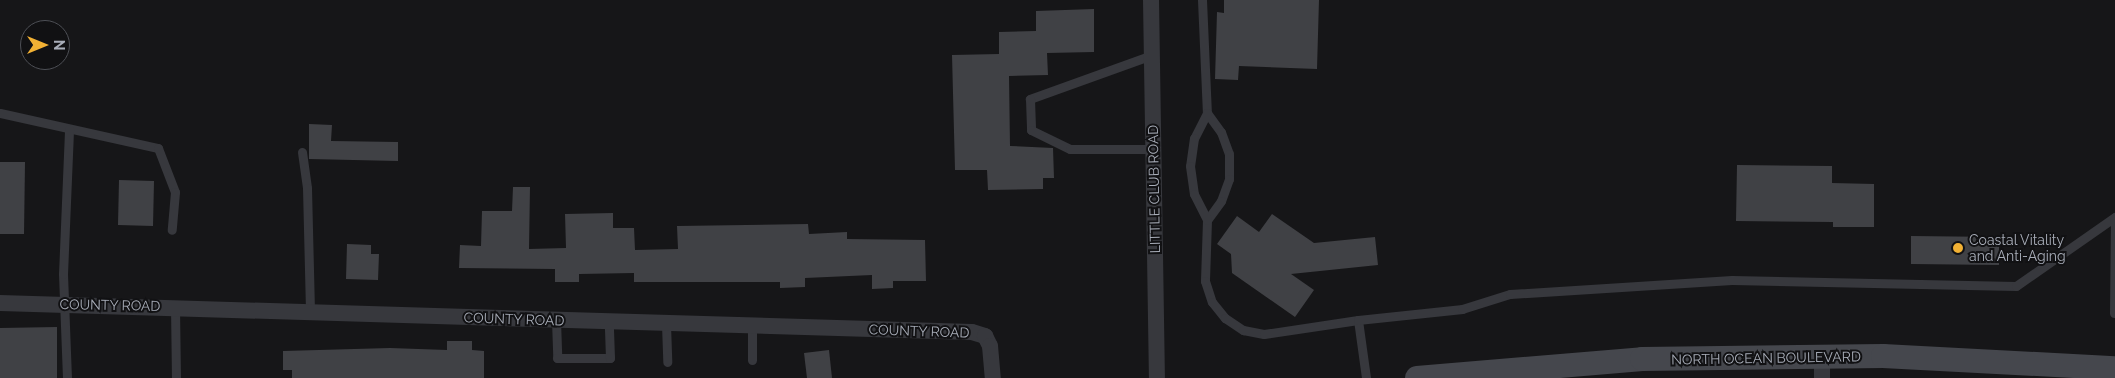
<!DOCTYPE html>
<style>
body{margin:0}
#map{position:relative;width:2115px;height:378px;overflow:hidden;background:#161618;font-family:Raleway,sans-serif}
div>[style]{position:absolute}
.building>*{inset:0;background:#404145}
.service>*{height:9px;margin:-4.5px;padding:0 4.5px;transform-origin:4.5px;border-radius:4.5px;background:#37383d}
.minor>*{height:16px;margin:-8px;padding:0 8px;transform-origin:8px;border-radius:8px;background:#37383d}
.secondary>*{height:24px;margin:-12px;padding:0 12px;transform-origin:12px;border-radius:12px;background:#45474d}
.dots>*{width:14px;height:14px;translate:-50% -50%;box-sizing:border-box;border:2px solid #111113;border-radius:50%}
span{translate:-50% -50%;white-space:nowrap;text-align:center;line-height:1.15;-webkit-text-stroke:4px #111113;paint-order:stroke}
.street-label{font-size:14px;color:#a8adb8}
.poi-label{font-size:14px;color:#a8adb8}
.left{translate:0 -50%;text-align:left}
.north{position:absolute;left:20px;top:20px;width:50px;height:50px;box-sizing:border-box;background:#111113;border:1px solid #4d4f55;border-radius:50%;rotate:90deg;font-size:14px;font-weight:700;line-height:20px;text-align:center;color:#a8adb8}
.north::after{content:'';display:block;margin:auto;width:18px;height:22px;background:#f2b134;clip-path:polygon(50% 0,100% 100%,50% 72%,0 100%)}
</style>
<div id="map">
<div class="building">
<i style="clip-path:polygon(1224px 0,1319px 0,1317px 69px,1239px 66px,1238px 80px,1215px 79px,1217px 12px,1224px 13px)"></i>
<i style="clip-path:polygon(1094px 9px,1094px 52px,1047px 53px,1048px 75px,1009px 76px,1010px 146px,1053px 148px,1054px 178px,1043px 178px,1043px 189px,988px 190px,987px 170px,955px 170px,952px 55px,999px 54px,999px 32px,1036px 31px,1036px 11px)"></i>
<i style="clip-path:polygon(309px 124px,332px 125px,331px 141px,398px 142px,398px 161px,309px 159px)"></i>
<i style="clip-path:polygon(0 162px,25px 162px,24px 234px,0 234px)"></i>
<i style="clip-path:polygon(1737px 165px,1832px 166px,1832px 183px,1874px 184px,1874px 227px,1833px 227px,1833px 222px,1736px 221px)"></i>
<i style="clip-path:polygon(119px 180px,154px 181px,153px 226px,118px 225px)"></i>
<i style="clip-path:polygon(513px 187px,530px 187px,529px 249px,566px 248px,565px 214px,613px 213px,613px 228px,634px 228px,635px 250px,678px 249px,677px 226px,808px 224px,809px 234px,847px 232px,847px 239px,925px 240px,926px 281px,893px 281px,893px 288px,872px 289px,872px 275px,805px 278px,805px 287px,780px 288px,780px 282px,634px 282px,634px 273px,579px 274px,579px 282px,555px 282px,555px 269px,459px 268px,460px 245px,481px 246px,482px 211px,512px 211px)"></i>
<i style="clip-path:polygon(1272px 214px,1314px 243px,1375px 237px,1378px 265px,1291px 274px,1314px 290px,1295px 317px,1232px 273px,1231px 254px,1217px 244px,1237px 216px,1259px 232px)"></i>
<i style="clip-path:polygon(1911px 236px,1999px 237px,1999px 265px,1911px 264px)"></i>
<i style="clip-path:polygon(347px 244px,371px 245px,371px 254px,379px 254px,378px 280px,346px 279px)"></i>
<i style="clip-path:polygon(57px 327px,57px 378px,0 378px,0 328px)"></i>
<i style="clip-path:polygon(447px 341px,472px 341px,472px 350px,484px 351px,484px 378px,292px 378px,292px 370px,283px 370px,283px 351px,390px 348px,447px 350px)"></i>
<i style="clip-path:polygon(829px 350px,832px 378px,807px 378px,804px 353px)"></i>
</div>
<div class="service">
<i style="left:1202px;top:0;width:113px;rotate:87.5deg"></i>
<i style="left:1207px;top:113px;width:24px;rotate:54deg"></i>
<i style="left:1221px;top:132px;width:23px;rotate:70deg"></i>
<i style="left:1229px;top:154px;width:25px;rotate:90deg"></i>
<i style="left:1229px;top:179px;width:23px;rotate:110deg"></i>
<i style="left:1221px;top:201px;width:24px;rotate:126deg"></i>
<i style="left:1207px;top:220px;width:61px;rotate:91.9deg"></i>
<i style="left:1205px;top:281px;width:22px;rotate:72deg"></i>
<i style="left:1212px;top:302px;width:21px;rotate:51deg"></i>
<i style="left:1225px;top:318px;width:22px;rotate:34deg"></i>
<i style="left:1243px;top:330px;width:21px;rotate:11deg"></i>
<i style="left:1264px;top:334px;width:95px;rotate:-8.5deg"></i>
<i style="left:1358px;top:320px;width:59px;rotate:82.1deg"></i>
<i style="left:1152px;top:55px;width:130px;rotate:160.2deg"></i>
<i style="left:1030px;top:99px;width:31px;rotate:88deg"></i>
<i style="left:1031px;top:130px;width:43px;rotate:26deg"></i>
<i style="left:1070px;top:149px;width:84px"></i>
<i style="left:0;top:113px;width:162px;rotate:12.5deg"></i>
<i style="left:158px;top:148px;width:47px;rotate:68.9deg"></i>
<i style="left:175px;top:192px;width:38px;rotate:95deg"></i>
<i style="left:1207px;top:113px;width:28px;rotate:117deg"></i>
<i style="left:1194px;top:138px;width:28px;rotate:98deg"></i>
<i style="left:1190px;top:166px;width:28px;rotate:82deg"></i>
<i style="left:1194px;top:194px;width:29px;rotate:63deg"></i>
<i style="left:302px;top:152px;width:36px;rotate:82deg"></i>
<i style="left:307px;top:188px;width:125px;rotate:88.6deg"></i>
<i style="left:175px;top:307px;width:71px;rotate:89.2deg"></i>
<i style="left:556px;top:320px;width:38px;rotate:88deg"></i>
<i style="left:557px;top:358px;width:53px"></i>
<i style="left:610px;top:358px;width:36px;rotate:-92deg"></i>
<i style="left:1358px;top:320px;width:105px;rotate:-6deg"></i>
<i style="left:1462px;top:309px;width:50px;rotate:-17.4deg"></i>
<i style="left:1510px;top:294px;width:222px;rotate:-3.6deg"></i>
<i style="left:1732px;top:280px;width:284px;rotate:1.2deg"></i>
<i style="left:2016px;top:286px;width:121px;rotate:-34.9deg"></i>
<i style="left:2115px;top:217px;width:96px;rotate:90.6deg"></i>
<i style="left:666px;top:324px;width:38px;rotate:88deg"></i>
<i style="left:752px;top:326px;width:34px;rotate:90deg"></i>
<i style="left:67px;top:378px;width:104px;rotate:-92.2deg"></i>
<i style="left:63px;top:274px;width:145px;rotate:-87.6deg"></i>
</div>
<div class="minor">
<i style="left:1151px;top:0;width:378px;rotate:89.1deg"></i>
<i style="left:0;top:303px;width:972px;rotate:1.71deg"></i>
<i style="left:972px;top:332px;width:14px;rotate:17deg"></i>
<i style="left:985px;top:336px;width:11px;rotate:63deg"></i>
<i style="left:990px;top:346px;width:32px;rotate:85deg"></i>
<i style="left:1822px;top:358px;width:20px;rotate:90deg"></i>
</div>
<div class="secondary">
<i style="left:1417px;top:378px;width:226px;rotate:-4.8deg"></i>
<i style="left:1642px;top:359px;width:241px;rotate:-0.7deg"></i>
<i style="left:1883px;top:356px;width:232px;rotate:3deg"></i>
</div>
<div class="dots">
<i style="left:1958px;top:248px;background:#f2b134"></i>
</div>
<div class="street-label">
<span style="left:1154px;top:189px;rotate:-91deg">LITTLE CLUB ROAD</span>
<span style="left:110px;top:305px;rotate:1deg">COUNTY ROAD</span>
<span style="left:514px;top:319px;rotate:2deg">COUNTY ROAD</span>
<span style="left:919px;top:331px;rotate:2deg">COUNTY ROAD</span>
<span style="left:1766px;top:358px;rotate:-1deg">NORTH OCEAN BOULEVARD</span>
</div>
<div class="poi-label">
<span class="left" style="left:1969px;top:248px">Coastal Vitality<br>and Anti-Aging</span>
</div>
<div class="north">N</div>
</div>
